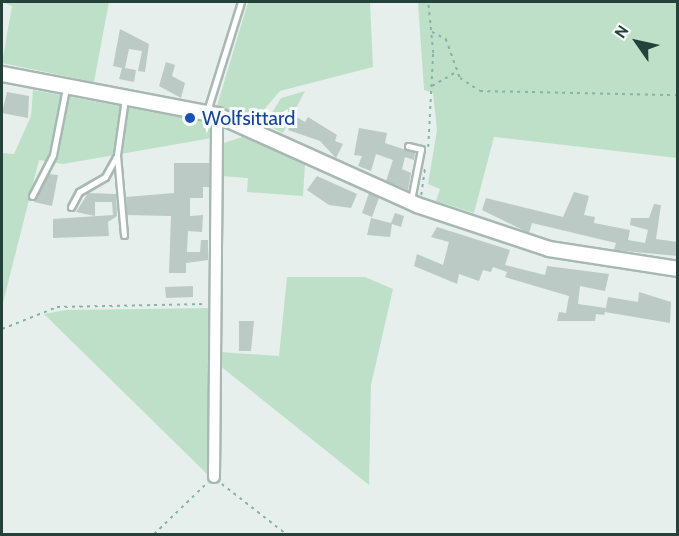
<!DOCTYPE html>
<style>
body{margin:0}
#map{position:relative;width:679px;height:536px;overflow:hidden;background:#e6efeb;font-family:Cabin,sans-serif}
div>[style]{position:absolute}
.green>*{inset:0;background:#bfe0c8}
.building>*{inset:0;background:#bbcac4}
.path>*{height:1.5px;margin-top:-0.75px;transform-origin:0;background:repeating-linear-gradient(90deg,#86b3a5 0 3px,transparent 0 7.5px)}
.roads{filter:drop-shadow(2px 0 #a8b8b2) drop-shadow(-2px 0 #a8b8b2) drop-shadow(0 2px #a8b8b2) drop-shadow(0 -2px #a8b8b2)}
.lane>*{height:5px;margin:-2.5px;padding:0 2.5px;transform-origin:2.5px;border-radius:2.5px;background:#fff}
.street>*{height:10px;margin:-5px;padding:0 5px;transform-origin:5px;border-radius:5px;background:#fff}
.secondary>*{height:14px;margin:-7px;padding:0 7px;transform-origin:7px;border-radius:7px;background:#fff}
.dots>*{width:16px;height:16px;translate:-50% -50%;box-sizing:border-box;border:3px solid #f7fbf9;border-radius:50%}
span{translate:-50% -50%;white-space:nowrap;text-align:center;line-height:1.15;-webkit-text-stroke:6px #f7fbf9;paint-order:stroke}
.transit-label{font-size:20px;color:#164399}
.left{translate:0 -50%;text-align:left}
.frame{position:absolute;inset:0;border:3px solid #24423a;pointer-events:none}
.north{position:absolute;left:607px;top:12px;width:60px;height:60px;-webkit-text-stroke:4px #f7fbf9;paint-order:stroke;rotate:304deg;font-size:16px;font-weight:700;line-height:24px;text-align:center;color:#24423a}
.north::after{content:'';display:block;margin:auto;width:21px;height:27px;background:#24423a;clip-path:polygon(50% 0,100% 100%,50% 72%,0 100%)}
</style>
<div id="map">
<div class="green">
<i style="clip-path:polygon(2px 2px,109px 2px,94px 82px,2px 63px,12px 6px)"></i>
<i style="clip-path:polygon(248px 2px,370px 2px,373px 67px,280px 91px,255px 120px,217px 106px)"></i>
<i style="clip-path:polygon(418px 2px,677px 2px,677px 158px,494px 137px,474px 213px,436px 201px,440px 189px,428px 184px,437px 130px,433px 93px,424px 90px)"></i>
<i style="clip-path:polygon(33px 90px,211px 123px,212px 138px,63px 164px,39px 160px,2px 307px,2px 153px,14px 154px,31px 116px)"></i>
<i style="clip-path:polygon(305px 91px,283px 133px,265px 124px,281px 98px)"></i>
<i style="clip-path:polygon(242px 137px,305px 164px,303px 196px,247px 192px,248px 178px,221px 176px,221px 144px)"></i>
<i style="clip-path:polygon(287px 277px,365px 277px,393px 289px,371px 385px,369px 485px,219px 365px,219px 352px,279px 356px)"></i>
<i style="clip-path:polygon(213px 308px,208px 475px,44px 314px,66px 310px)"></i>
</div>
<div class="building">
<i style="clip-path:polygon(120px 29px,149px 44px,145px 72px,138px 71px,142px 51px,129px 49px,125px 68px,136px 70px,134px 82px,119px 79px,122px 68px,113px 66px)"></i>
<i style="clip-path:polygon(166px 62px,175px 65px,172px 76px,185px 83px,181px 98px,159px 86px)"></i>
<i style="clip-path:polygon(7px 92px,29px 96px,28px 118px,2px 113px)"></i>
<i style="clip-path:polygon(295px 116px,305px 122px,308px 117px,337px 135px,335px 141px,343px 144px,336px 158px,320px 141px,288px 130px)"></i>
<i style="clip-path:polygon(359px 128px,387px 133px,385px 143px,415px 153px,414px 160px,405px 157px,402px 169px,411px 173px,408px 190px,386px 181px,393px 160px,376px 154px,371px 171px,358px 166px,362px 156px,354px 155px)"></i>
<i style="clip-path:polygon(174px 163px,209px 163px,209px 187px,203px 187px,203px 198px,190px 198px,190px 216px,203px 215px,202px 232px,188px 231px,187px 252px,200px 252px,201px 240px,208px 240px,208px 260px,186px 263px,186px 273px,169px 273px,171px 216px,127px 215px,126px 197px,174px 193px)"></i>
<i style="clip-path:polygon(49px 174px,58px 175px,52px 206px,34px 202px)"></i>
<i style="clip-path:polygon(317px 176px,357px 194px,351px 208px,329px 205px,307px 190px)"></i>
<i style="clip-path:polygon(574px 192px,589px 196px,584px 215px,595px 217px,594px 223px,630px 230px,628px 240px,645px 243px,648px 230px,630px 225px,631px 218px,649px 218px,654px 204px,661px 205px,656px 239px,678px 242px,678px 256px,614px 250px,616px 243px,532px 223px,529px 233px,482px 210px,486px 198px,563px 217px)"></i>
<i style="clip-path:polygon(88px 193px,116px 194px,117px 216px,108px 222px,109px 236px,53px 238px,53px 219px,113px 215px,112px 202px,95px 202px,95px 216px,76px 212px)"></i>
<i style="clip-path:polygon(369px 193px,379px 198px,372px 217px,362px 213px)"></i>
<i style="clip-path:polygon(395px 213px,404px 216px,401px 227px,392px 224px,390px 237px,367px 235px,371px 218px,391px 223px)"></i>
<i style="clip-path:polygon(437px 227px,510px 250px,505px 265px,545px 275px,547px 266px,609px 274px,605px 291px,580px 286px,578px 304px,606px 308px,604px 315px,596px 314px,595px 321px,557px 321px,559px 312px,566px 313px,569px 296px,505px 277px,507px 272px,493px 267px,491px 272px,483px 270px,479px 281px,459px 274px,457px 284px,414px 266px,417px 254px,443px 265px,449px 242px,431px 237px)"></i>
<i style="clip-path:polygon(193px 286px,193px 297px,166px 298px,165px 287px)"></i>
<i style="clip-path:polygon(639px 292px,671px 302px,670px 323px,605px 312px,608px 297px,638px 302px)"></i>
<i style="clip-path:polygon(239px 321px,254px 321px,251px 351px,239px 351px)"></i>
</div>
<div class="path">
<i style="left:432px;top:32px;width:16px;rotate:27deg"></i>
<i style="left:446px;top:39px;width:41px;rotate:70.3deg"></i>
<i style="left:460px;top:78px;width:24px;rotate:33deg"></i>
<i style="left:480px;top:91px;width:198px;rotate:1.2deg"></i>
<i style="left:432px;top:86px;width:28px;rotate:-30deg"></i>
<i style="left:428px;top:147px;width:94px;rotate:-87deg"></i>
<i style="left:433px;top:53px;width:51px;rotate:-95.6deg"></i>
<i style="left:421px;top:195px;width:28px;rotate:-82deg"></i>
<i style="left:2px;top:329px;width:59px;rotate:-21.8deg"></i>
<i style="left:57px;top:307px;width:149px;rotate:-1.2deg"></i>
<i style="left:222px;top:484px;width:81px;rotate:38deg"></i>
<i style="left:154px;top:534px;width:74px;rotate:-43.9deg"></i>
</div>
<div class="roads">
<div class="lane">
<i style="left:207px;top:111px;width:114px;rotate:-72.7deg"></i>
<i style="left:408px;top:146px;width:13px;rotate:13deg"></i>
<i style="left:421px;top:149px;width:52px;rotate:101.1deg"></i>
<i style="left:32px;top:196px;width:46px;rotate:-62.9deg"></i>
<i style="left:53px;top:155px;width:68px;rotate:-79deg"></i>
<i style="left:71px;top:207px;width:17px;rotate:-62deg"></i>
<i style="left:79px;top:192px;width:30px;rotate:-30deg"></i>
<i style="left:105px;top:177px;width:23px;rotate:-61deg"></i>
<i style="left:124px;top:235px;width:80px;rotate:-95deg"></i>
<i style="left:117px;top:155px;width:58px;rotate:-82deg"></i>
</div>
<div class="street">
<i style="left:214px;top:477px;width:362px;rotate:-89.5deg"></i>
</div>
<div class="secondary">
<i style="left:2px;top:74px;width:219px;rotate:10.8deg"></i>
<i style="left:217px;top:115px;width:219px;rotate:24.2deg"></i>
<i style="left:417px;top:205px;width:139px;rotate:18.4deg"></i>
<i style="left:549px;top:249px;width:131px;rotate:8.8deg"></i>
</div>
</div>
<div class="dots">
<i style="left:190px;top:118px;background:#1a4fb4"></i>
</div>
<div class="transit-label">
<span class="left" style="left:202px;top:118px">Wolfsittard</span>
</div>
<div class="frame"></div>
<div class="north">N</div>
</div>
